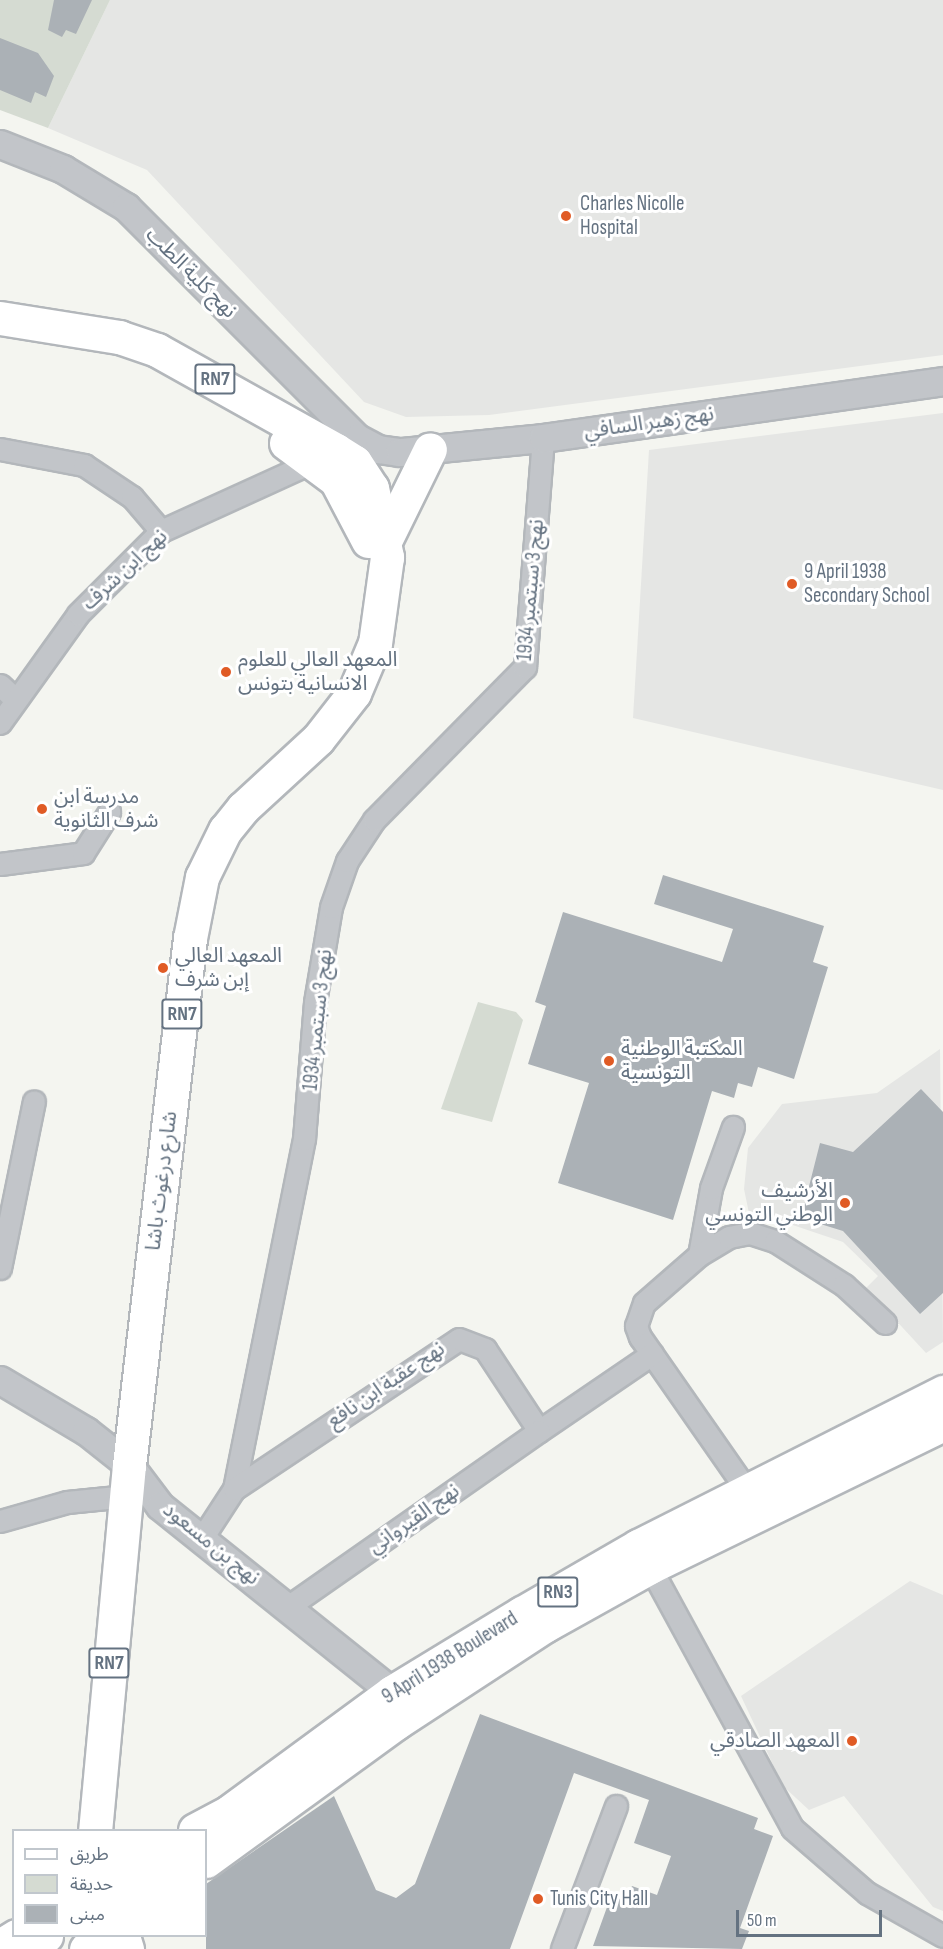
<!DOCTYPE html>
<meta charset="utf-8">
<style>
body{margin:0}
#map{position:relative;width:943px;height:1949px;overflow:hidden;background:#f4f5f0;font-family:"Sofia Sans Condensed","Noto Sans Arabic",sans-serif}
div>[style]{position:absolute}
.built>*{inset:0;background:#e5e6e4}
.green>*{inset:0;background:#d5dbd2}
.building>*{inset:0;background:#abb1b6}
.roads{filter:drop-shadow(2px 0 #b3b7bb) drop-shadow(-2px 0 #b3b7bb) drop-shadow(0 2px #b3b7bb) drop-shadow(0 -2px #b3b7bb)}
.minor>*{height:21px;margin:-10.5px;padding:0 10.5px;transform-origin:10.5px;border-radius:10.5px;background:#c2c5c9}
.tertiary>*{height:27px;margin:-13.5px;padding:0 13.5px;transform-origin:13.5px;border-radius:13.5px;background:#c2c5c9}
.primary>*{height:33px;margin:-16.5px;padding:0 16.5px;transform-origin:16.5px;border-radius:16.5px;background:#fff}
.dots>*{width:16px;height:16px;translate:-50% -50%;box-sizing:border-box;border:3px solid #fff;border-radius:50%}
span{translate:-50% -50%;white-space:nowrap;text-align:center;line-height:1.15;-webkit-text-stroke:6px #fff;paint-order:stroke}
.shield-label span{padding:2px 4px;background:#fff;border:2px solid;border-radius:4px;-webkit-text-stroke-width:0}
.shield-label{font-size:20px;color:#647281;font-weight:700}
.poi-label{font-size:21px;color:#647281}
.left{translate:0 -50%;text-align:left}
.right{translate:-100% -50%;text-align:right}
.street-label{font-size:21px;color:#647281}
.legend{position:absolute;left:12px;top:1829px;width:195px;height:108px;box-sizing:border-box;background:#fff;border:2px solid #c1c7cd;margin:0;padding:8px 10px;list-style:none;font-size:18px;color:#647281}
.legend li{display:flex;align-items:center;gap:12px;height:30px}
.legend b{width:30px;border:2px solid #c1c7cd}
.scale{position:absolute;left:736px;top:1910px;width:146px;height:27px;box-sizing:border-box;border:3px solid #647281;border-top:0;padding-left:8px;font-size:18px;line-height:21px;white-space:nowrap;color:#647281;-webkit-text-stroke:4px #fff;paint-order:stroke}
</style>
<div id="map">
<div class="built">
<i style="clip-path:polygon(110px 0,943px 0,943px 355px,489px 415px,406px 417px,364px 402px,147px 170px,48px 128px)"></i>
<i style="clip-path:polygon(943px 413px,943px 790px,633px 718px,649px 450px)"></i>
<i style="clip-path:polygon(940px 1049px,943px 1342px,926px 1353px,866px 1288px,878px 1276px,843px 1242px,769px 1217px,751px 1223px,744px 1189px,748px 1148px,782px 1104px,877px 1093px)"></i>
<i style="clip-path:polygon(910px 1581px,943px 1595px,943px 1911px,933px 1907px,844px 1796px,809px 1810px,783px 1786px,741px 1696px)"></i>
</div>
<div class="green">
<i style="clip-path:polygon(0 0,110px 0,48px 128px,0 110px)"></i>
<i style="clip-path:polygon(478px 1002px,516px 1012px,523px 1020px,492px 1122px,441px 1109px)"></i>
</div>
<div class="building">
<i style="clip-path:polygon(54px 0,92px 0,76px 34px,66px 30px,62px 37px,48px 30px)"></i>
<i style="clip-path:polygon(0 38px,38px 53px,54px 76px,46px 97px,35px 92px,31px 103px,0 90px)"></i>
<i style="clip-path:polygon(663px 875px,824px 926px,813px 962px,828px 967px,794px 1079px,758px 1067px,752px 1087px,738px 1083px,734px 1098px,712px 1091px,673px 1220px,558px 1183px,589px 1083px,528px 1064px,546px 1006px,535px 1002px,563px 912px,722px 962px,733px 929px,654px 904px)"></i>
<i style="clip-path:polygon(921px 1089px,943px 1112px,943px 1293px,920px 1314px,843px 1231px,801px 1218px,820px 1143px,853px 1152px)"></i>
<i style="clip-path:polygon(480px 1714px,758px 1818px,754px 1829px,773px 1836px,740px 1928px,749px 1931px,742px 1949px,593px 1946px,611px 1896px,626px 1901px,632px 1886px,657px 1895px,671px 1856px,634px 1843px,649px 1800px,574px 1773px,510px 1949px,206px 1949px,206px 1884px,334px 1796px,376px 1890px,396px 1898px,415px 1884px)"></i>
</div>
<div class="roads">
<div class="minor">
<i style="left:0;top:449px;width:86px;rotate:10.8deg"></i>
<i style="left:84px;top:465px;width:58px;rotate:33.7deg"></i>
<i style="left:132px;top:497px;width:45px;rotate:49.5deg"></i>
<i style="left:0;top:685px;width:19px;rotate:43deg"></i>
<i style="left:0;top:723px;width:134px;rotate:-54.4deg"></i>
<i style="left:78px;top:614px;width:117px;rotate:-45deg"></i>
<i style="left:161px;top:531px;width:174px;rotate:-24.5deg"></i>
<i style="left:0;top:864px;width:84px;rotate:-7.5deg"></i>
<i style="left:83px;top:853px;width:49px;rotate:-57.6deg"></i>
<i style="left:699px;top:1255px;width:68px;rotate:-79.8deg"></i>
<i style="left:711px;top:1188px;width:65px;rotate:-70.2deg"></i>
<i style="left:0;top:1268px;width:170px;rotate:-78.5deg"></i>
<i style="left:234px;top:1489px;width:357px;rotate:-78.7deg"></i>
<i style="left:304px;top:1139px;width:137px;rotate:-85.4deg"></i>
<i style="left:315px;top:1002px;width:96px;rotate:-80.4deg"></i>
<i style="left:331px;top:907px;width:49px;rotate:-70.8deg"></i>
<i style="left:347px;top:861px;width:49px;rotate:-56.6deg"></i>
<i style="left:374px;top:820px;width:215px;rotate:-45.4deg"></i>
<i style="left:525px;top:667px;width:230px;rotate:-85.5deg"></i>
<i style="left:753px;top:1499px;width:198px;rotate:-124.9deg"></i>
<i style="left:640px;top:1337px;width:12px;rotate:-110deg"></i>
<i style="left:636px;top:1326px;width:24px;rotate:-71deg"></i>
<i style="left:644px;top:1303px;width:73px;rotate:-41.1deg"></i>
<i style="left:699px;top:1255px;width:35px;rotate:-31deg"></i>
<i style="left:729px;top:1237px;width:21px;rotate:-11deg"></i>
<i style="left:750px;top:1233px;width:26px;rotate:18deg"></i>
<i style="left:775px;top:1241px;width:82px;rotate:32.5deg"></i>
<i style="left:844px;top:1285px;width:56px;rotate:42.8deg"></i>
<i style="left:0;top:1521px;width:70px;rotate:-15.8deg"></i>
<i style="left:67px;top:1502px;width:60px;rotate:-5.7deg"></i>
<i style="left:202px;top:1538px;width:59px;rotate:-56.9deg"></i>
<i style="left:234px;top:1489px;width:270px;rotate:-33.7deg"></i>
<i style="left:459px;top:1339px;width:28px;rotate:21deg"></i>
<i style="left:485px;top:1349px;width:98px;rotate:56.6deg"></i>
<i style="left:539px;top:1431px;width:137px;rotate:-34.3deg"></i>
<i style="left:645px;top:1558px;width:307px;rotate:61.4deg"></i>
<i style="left:792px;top:1828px;width:99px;rotate:40.9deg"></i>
<i style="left:867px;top:1893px;width:87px;rotate:29.5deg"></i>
<i style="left:289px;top:1606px;width:305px;rotate:-35deg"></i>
<i style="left:562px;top:1949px;width:153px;rotate:-69.3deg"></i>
</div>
<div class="tertiary">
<i style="left:0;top:144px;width:68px;rotate:21.6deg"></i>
<i style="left:63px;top:169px;width:74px;rotate:31.1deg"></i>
<i style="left:126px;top:207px;width:327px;rotate:45deg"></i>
<i style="left:357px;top:438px;width:24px;rotate:28deg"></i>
<i style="left:378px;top:449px;width:22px;rotate:8deg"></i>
<i style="left:400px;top:452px;width:144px;rotate:-5.6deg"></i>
<i style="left:543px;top:438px;width:404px;rotate:-8.1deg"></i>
<i style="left:0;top:1380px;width:100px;rotate:30.7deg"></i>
<i style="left:86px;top:1431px;width:55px;rotate:38.3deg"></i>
<i style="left:129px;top:1465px;width:51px;rotate:52.9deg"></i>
<i style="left:160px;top:1506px;width:297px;rotate:38.7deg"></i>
</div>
<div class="primary">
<i style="left:0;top:318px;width:121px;rotate:9.1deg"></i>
<i style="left:119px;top:337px;width:40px;rotate:18.9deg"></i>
<i style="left:157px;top:350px;width:205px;rotate:29.2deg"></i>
<i style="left:336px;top:450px;width:22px;rotate:32deg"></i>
<i style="left:355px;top:462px;width:31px;rotate:57deg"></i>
<i style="left:372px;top:488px;width:71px;rotate:77.7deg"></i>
<i style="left:387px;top:557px;width:87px;rotate:97.9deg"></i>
<i style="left:375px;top:643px;width:54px;rotate:112.8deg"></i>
<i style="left:354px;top:693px;width:58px;rotate:128deg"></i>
<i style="left:318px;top:739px;width:102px;rotate:137.4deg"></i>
<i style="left:243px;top:808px;width:28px;rotate:129deg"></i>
<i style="left:225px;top:830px;width:52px;rotate:116.1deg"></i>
<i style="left:202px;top:877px;width:62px;rotate:101.1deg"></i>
<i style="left:190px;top:938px;width:531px;rotate:96.6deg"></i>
<i style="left:129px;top:1465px;width:367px;rotate:95.3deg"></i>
<i style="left:286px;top:443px;width:62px;rotate:36.5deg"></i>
<i style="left:336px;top:480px;width:69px;rotate:62.3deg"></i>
<i style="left:385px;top:541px;width:102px;rotate:-63.9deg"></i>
<i style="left:195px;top:1830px;width:40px;rotate:-28deg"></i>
<i style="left:230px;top:1811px;width:201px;rotate:-36.3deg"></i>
<i style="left:392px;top:1692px;width:152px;rotate:-31.3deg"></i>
<i style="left:522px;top:1613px;width:134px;rotate:-30deg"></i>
<i style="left:638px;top:1546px;width:342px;rotate:-26.8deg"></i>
<i style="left:206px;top:1861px;width:235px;rotate:-36deg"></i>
<i style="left:396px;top:1723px;width:179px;rotate:-33.2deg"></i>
<i style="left:546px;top:1625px;width:119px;rotate:-29.1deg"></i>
<i style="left:650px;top:1567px;width:326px;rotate:-26deg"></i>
<i style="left:123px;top:1936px;width:14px;rotate:73deg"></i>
<i style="left:0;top:1946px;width:19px;rotate:-32deg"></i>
<i style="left:31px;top:1949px;width:20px;rotate:-41deg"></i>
<i style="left:86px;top:1949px;width:21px;rotate:-37deg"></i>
</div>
</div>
<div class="dots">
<i style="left:566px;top:216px;background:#e05b25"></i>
<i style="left:792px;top:584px;background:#e05b25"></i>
<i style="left:226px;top:672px;background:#e05b25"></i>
<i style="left:42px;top:809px;background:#e05b25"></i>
<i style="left:163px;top:968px;background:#e05b25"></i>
<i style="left:609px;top:1061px;background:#e05b25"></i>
<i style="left:845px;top:1203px;background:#e05b25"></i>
<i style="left:852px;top:1741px;background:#e05b25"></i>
<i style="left:538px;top:1899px;background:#e05b25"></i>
</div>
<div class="shield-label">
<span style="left:215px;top:379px">RN7</span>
<span style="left:182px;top:1014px">RN7</span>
<span style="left:558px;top:1592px">RN3</span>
<span style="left:109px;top:1663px">RN7</span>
</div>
<div class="poi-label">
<span class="left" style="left:580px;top:216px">Charles Nicolle<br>Hospital</span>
<span class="left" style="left:804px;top:584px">9 April 1938<br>Secondary School</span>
<span class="left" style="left:238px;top:672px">المعهد العالي للعلوم<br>الانسانية بتونس</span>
<span class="left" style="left:54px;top:809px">مدرسة ابن<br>شرف الثانوية</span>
<span class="left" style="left:175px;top:968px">المعهد العالي<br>إبن شرف</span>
<span class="left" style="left:621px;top:1061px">المكتبة الوطنية<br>التونسية</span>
<span class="right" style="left:833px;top:1203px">الأرشيف<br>الوطني التونسي</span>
<span class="right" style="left:840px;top:1741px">المعهد الصادقي</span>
<span class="left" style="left:550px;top:1899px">Tunis City Hall</span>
</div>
<div class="street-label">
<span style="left:191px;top:273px;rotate:45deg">نهج كلية الطب</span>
<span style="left:649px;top:423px;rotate:-8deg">نهج زهير السافي</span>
<span style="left:125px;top:570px;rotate:-43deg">نهج ابن شرف</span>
<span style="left:531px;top:590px;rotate:-85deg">نهج 3 سبتمبر 1934</span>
<span style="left:318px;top:1020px;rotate:-84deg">نهج 3 سبتمبر 1934</span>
<span style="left:162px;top:1181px;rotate:-83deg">شارع درغوث باشا</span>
<span style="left:386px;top:1385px;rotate:-34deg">نهج عقبة ابن نافع</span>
<span style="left:414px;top:1519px;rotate:-35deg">نهج القيرواني</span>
<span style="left:211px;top:1544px;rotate:39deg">نهج بن مسعود</span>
<span style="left:450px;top:1658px;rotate:-32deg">9 April 1938 Boulevard</span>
</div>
<ul class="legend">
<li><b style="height:8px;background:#fff"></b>طريق</li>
<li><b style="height:16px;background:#d5dbd2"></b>حديقة</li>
<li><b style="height:16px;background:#abb1b6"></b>مبنى</li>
</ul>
<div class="scale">50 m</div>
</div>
